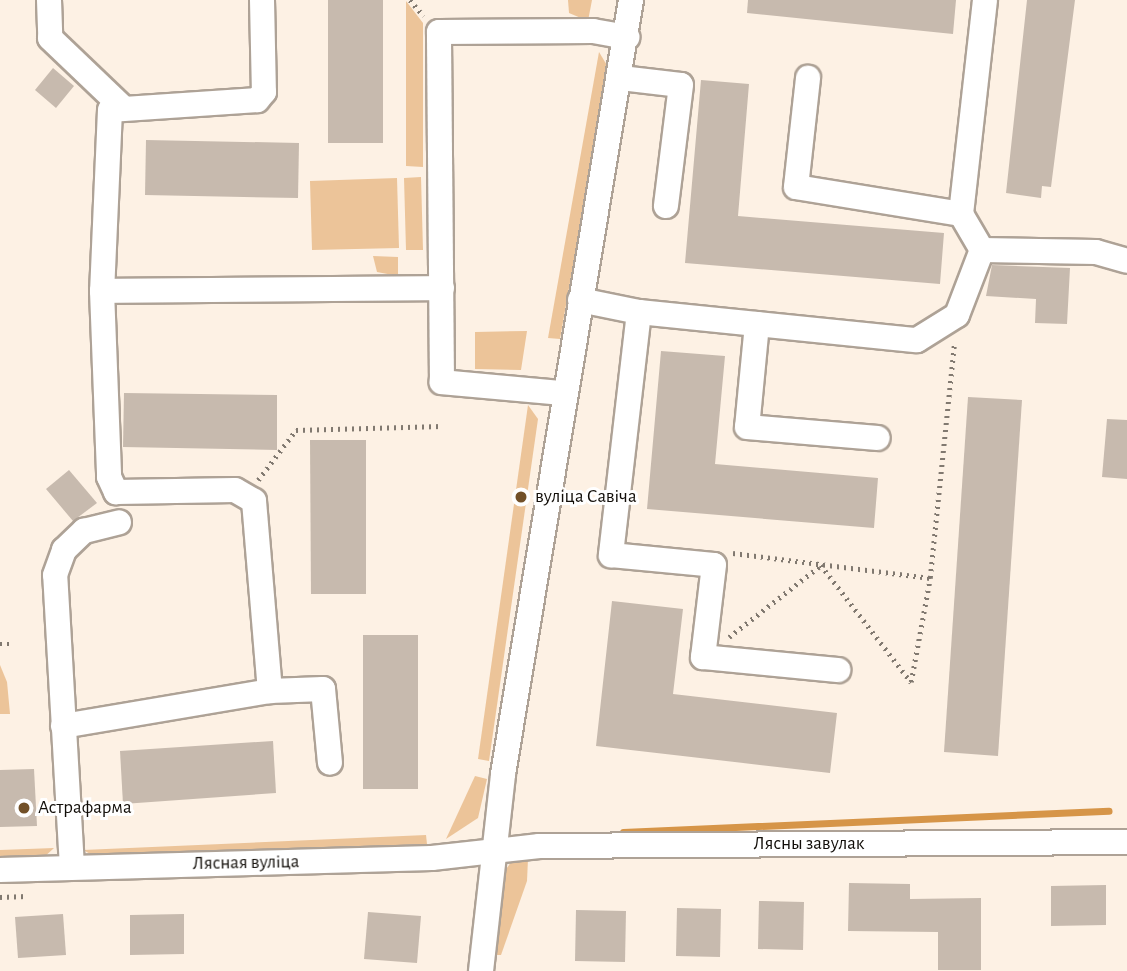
<!DOCTYPE html>
<meta charset="utf-8">
<style>
body{margin:0}
#map{position:relative;width:1127px;height:971px;overflow:hidden;background:#fdf1e4;font-family:"Alegreya Sans",sans-serif}
div>[style]{position:absolute}
.green>*{inset:0;background:#ecc499}
.stream>*{height:7px;margin:-3.5px;padding:0 3.5px;transform-origin:3.5px;border-radius:3.5px;background:#d69548}
.building>*{inset:0;background:#c7baae}
.path>*{height:4.5px;margin-top:-2.25px;transform-origin:0;background:repeating-linear-gradient(90deg,#817970 0 2px,transparent 0 7px)}
.roads{filter:drop-shadow(2px 0 #aea296) drop-shadow(-2px 0 #aea296) drop-shadow(0 2px #aea296) drop-shadow(0 -2px #aea296)}
.minor>*{height:24px;margin:-12px;padding:0 12px;transform-origin:12px;border-radius:12px;background:#fff}
.dots>*{width:19px;height:19px;translate:-50% -50%;box-sizing:border-box;border:4px solid #fff;border-radius:50%}
span{translate:-50% -50%;white-space:nowrap;text-align:center;line-height:1.15;-webkit-text-stroke:6px #fff;paint-order:stroke}
.poi-label{font-size:19px;color:#110d08}
.left{translate:0 -50%;text-align:left}
.street-label{font-size:19px;color:#110d08}
</style>
<div id="map">
<div class="green">
<i style="clip-path:polygon(568px 0,592px 0,588px 21px,569px 13px)"></i>
<i style="clip-path:polygon(406px 1px,423px 23px,423px 167px,406px 166px)"></i>
<i style="clip-path:polygon(599px 52px,608px 67px,560px 339px,548px 338px)"></i>
<i style="clip-path:polygon(421px 177px,423px 250px,406px 250px,404px 178px)"></i>
<i style="clip-path:polygon(397px 178px,399px 248px,312px 250px,310px 181px)"></i>
<i style="clip-path:polygon(373px 256px,398px 257px,398px 276px,377px 272px)"></i>
<i style="clip-path:polygon(527px 331px,521px 370px,475px 369px,475px 332px)"></i>
<i style="clip-path:polygon(528px 405px,538px 419px,489px 761px,478px 759px)"></i>
<i style="clip-path:polygon(0 665px,7px 682px,10px 714px,0 714px)"></i>
<i style="clip-path:polygon(475px 776px,487px 779px,478px 818px,446px 839px)"></i>
<i style="clip-path:polygon(426px 835px,427px 844px,98px 858px,83px 850px)"></i>
<i style="clip-path:polygon(54px 848px,42px 859px,0 860px,0 850px)"></i>
<i style="clip-path:polygon(528px 859px,527px 881px,501px 955px,493px 955px,503px 873px,512px 861px)"></i>
</div>
<div class="stream">
<i style="left:623px;top:832px;width:486px;rotate:-2.5deg"></i>
</div>
<div class="building">
<i style="clip-path:polygon(328px 0,383px 0,383px 143px,328px 143px)"></i>
<i style="clip-path:polygon(748px 0,956px 0,953px 34px,747px 13px)"></i>
<i style="clip-path:polygon(1027px 0,1075px 0,1051px 187px,1042px 186px,1041px 198px,1006px 193px)"></i>
<i style="clip-path:polygon(53px 68px,74px 86px,56px 108px,35px 90px)"></i>
<i style="clip-path:polygon(701px 80px,749px 84px,738px 216px,944px 233px,940px 284px,685px 263px)"></i>
<i style="clip-path:polygon(146px 140px,299px 143px,298px 198px,145px 195px)"></i>
<i style="clip-path:polygon(992px 265px,1070px 268px,1067px 324px,1035px 323px,1036px 299px,986px 296px)"></i>
<i style="clip-path:polygon(661px 351px,725px 356px,715px 464px,878px 478px,874px 528px,647px 509px)"></i>
<i style="clip-path:polygon(124px 393px,277px 395px,277px 450px,123px 447px)"></i>
<i style="clip-path:polygon(968px 397px,1022px 400px,998px 756px,944px 752px)"></i>
<i style="clip-path:polygon(1107px 419px,1127px 420px,1127px 479px,1102px 477px)"></i>
<i style="clip-path:polygon(310px 440px,366px 440px,366px 594px,311px 594px)"></i>
<i style="clip-path:polygon(69px 470px,97px 503px,73px 521px,46px 489px)"></i>
<i style="clip-path:polygon(612px 601px,683px 609px,673px 694px,837px 713px,830px 773px,596px 746px)"></i>
<i style="clip-path:polygon(363px 635px,418px 635px,418px 789px,363px 789px)"></i>
<i style="clip-path:polygon(273px 741px,276px 793px,123px 804px,120px 751px)"></i>
<i style="clip-path:polygon(34px 769px,37px 826px,0 827px,0 770px)"></i>
<i style="clip-path:polygon(849px 883px,910px 884px,910px 899px,981px 898px,981px 970px,938px 970px,938px 932px,848px 931px)"></i>
<i style="clip-path:polygon(1106px 885px,1106px 925px,1051px 926px,1051px 886px)"></i>
<i style="clip-path:polygon(759px 901px,804px 902px,803px 950px,758px 949px)"></i>
<i style="clip-path:polygon(677px 908px,721px 909px,720px 957px,676px 956px)"></i>
<i style="clip-path:polygon(576px 910px,626px 911px,625px 962px,575px 961px)"></i>
<i style="clip-path:polygon(368px 912px,421px 916px,417px 963px,364px 959px)"></i>
<i style="clip-path:polygon(63px 914px,66px 955px,18px 958px,15px 917px)"></i>
<i style="clip-path:polygon(184px 914px,184px 954px,130px 955px,130px 915px)"></i>
</div>
<div class="path">
<i style="left:410px;top:0;width:21px;rotate:49deg"></i>
<i style="left:258px;top:480px;width:63px;rotate:-52.8deg"></i>
<i style="left:296px;top:430px;width:146px;rotate:-1.6deg"></i>
<i style="left:733px;top:553px;width:199px;rotate:7.2deg"></i>
<i style="left:729px;top:637px;width:117px;rotate:-38deg"></i>
<i style="left:821px;top:565px;width:148px;rotate:52.4deg"></i>
<i style="left:911px;top:682px;width:106px;rotate:-79.6deg"></i>
<i style="left:930px;top:578px;width:235px;rotate:-84.1deg"></i>
<i style="left:0;top:644px;width:13px"></i>
<i style="left:0;top:897px;width:27px;rotate:-2deg"></i>
</div>
<div class="roads">
<div class="minor">
<i style="left:49px;top:0;width:38px;rotate:88deg"></i>
<i style="left:50px;top:38px;width:97px;rotate:43.7deg"></i>
<i style="left:262px;top:0;width:92px;rotate:88.8deg"></i>
<i style="left:264px;top:92px;width:11px;rotate:131deg"></i>
<i style="left:257px;top:100px;width:147px;rotate:176.1deg"></i>
<i style="left:110px;top:110px;width:181px;rotate:92.5deg"></i>
<i style="left:102px;top:291px;width:186px;rotate:87.8deg"></i>
<i style="left:109px;top:477px;width:17px;rotate:65deg"></i>
<i style="left:116px;top:492px;width:119px;rotate:-1deg"></i>
<i style="left:235px;top:490px;width:22px;rotate:30deg"></i>
<i style="left:254px;top:501px;width:191px;rotate:85.2deg"></i>
<i style="left:621px;top:78px;width:60px;rotate:6.7deg"></i>
<i style="left:681px;top:85px;width:122px;rotate:97.1deg"></i>
<i style="left:961px;top:214px;width:215px;rotate:-83.6deg"></i>
<i style="left:982px;top:250px;width:114px;rotate:1deg"></i>
<i style="left:1096px;top:252px;width:32px;rotate:16deg"></i>
<i style="left:102px;top:291px;width:340px;rotate:-0.5deg"></i>
<i style="left:580px;top:300px;width:60px;rotate:11.5deg"></i>
<i style="left:639px;top:312px;width:279px;rotate:5.8deg"></i>
<i style="left:917px;top:340px;width:47px;rotate:-32deg"></i>
<i style="left:957px;top:315px;width:70px;rotate:-69deg"></i>
<i style="left:982px;top:250px;width:42px;rotate:-120.3deg"></i>
<i style="left:961px;top:214px;width:167px;rotate:-170.7deg"></i>
<i style="left:796px;top:187px;width:110px;rotate:-83.7deg"></i>
<i style="left:639px;top:312px;width:245px;rotate:96.6deg"></i>
<i style="left:611px;top:555px;width:103px;rotate:5.5deg"></i>
<i style="left:714px;top:565px;width:93px;rotate:96.8deg"></i>
<i style="left:703px;top:657px;width:136px;rotate:5.5deg"></i>
<i style="left:757px;top:324px;width:103px;rotate:95.5deg"></i>
<i style="left:747px;top:427px;width:131px;rotate:4.8deg"></i>
<i style="left:562px;top:393px;width:121px;rotate:-174.8deg"></i>
<i style="left:442px;top:382px;width:350px;rotate:-90.5deg"></i>
<i style="left:439px;top:32px;width:154px;rotate:-0.4deg"></i>
<i style="left:593px;top:31px;width:35px;rotate:10deg"></i>
<i style="left:63px;top:726px;width:210px;rotate:-9.6deg"></i>
<i style="left:270px;top:691px;width:53px;rotate:-2.2deg"></i>
<i style="left:323px;top:689px;width:74px;rotate:84.6deg"></i>
<i style="left:72px;top:867px;width:292px;rotate:-93.3deg"></i>
<i style="left:55px;top:575px;width:27px;rotate:-70deg"></i>
<i style="left:64px;top:550px;width:28px;rotate:-44deg"></i>
<i style="left:84px;top:531px;width:36px;rotate:-14deg"></i>
<i style="left:0;top:870px;width:432px;rotate:-1.6deg"></i>
<i style="left:432px;top:858px;width:108px;rotate:-6.4deg"></i>
<i style="left:539px;top:846px;width:588px;rotate:-0.39deg"></i>
<i style="left:481px;top:971px;width:198px;rotate:-83.6deg"></i>
<i style="left:503px;top:774px;width:785px;rotate:-80.61deg"></i>
</div>
</div>
<div class="dots">
<i style="left:521px;top:497px;background:#725028"></i>
<i style="left:24px;top:808px;background:#725028"></i>
</div>
<div class="poi-label">
<span class="left" style="left:535px;top:497px">вуліца Савіча</span>
<span class="left" style="left:38px;top:808px">Астрафарма</span>
</div>
<div class="street-label">
<span style="left:809px;top:844px">Лясны завулак</span>
<span style="left:246px;top:863px;rotate:-1deg">Лясная вуліца</span>
</div>
</div>
